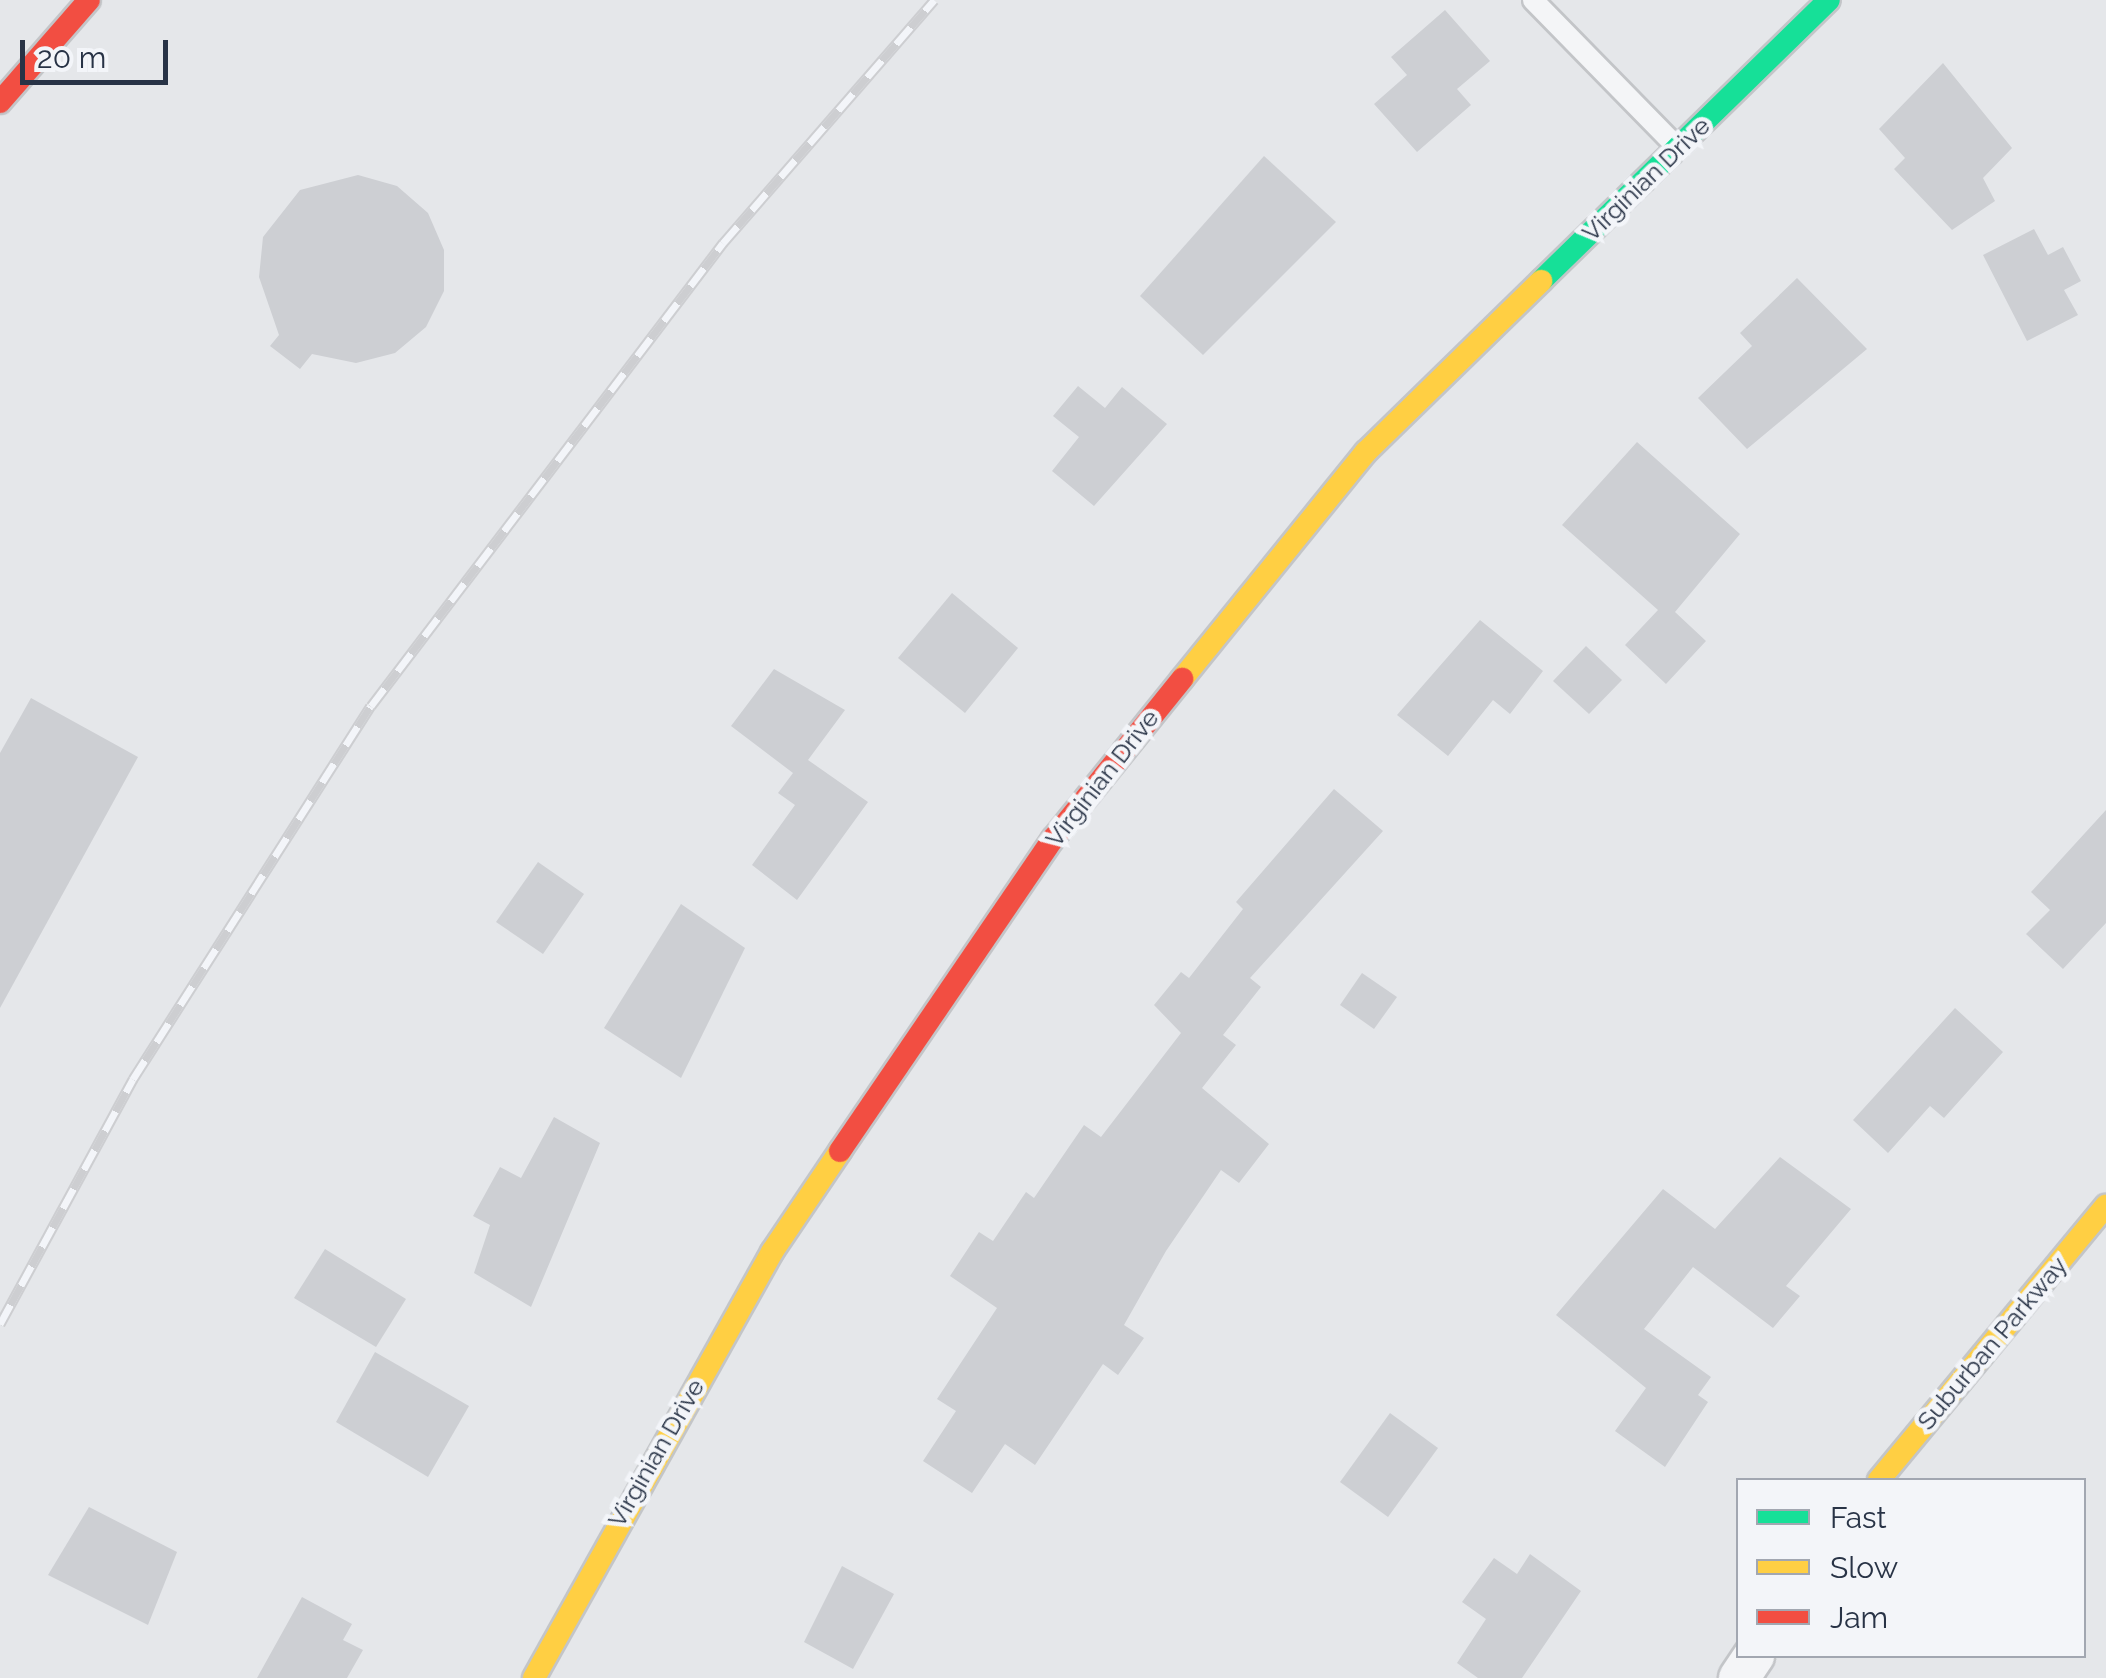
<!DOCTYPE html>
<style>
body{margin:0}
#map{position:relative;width:2106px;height:1678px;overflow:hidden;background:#e5e7ea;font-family:Raleway,sans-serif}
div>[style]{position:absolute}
.building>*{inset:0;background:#cdcfd3}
.roads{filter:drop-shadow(2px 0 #c3c5c8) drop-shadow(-2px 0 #c3c5c8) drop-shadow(0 2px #c3c5c8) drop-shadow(0 -2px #c3c5c8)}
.lane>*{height:20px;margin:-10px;padding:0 10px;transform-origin:10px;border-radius:10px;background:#f4f5f7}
.street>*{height:40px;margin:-20px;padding:0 20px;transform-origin:20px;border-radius:20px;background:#f4f5f7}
.fast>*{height:22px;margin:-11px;padding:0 11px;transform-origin:11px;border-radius:11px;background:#16e098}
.slow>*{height:22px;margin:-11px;padding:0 11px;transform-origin:11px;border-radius:11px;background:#ffcf43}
.jam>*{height:22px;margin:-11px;padding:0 11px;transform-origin:11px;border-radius:11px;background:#f24e42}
.rail>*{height:11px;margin-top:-5.5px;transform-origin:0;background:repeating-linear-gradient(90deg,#f3f5f9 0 22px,#cdced1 0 44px);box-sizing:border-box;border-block:2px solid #cdced1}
span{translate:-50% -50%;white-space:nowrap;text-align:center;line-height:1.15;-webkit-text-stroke:9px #f3f5f9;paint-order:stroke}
.street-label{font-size:25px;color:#283346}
.legend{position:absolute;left:1736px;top:1478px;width:350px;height:180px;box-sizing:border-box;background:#f3f5f9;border:2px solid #a2a7b1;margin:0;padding:12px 18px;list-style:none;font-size:30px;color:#283346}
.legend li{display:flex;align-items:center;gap:20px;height:50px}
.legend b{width:50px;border:2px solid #a2a7b1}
.scale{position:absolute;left:20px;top:40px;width:148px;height:45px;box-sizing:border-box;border:5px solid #283346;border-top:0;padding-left:12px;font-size:30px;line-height:35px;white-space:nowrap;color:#283346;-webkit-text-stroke:8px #f3f5f9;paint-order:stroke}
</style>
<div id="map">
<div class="building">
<i style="clip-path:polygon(1445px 10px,1490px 61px,1457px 89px,1471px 105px,1417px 152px,1374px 104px,1407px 75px,1391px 57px)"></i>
<i style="clip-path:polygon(1943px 63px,2012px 148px,1983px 178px,1995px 201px,1952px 230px,1894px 169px,1905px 158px,1879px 129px)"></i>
<i style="clip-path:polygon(1264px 156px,1336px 222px,1203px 355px,1140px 296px)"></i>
<i style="clip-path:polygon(358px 175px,397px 186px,428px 213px,444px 250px,444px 291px,426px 327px,395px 353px,356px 363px,312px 354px,300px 369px,270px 346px,279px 335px,259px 277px,263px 237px,300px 190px)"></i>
<i style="clip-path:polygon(2034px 229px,2048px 255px,2063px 247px,2081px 281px,2064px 290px,2078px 315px,2027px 341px,1983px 255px)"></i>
<i style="clip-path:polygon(1797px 278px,1867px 349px,1747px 449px,1698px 398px,1752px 346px,1740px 333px)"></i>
<i style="clip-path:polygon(1078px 386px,1105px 408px,1122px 387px,1167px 424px,1094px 506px,1052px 471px,1079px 437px,1053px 416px)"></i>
<i style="clip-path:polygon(1637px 442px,1740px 534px,1675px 612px,1706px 641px,1666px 684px,1625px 645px,1658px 610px,1562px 525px)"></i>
<i style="clip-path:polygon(952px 593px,1018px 648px,965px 713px,898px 658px)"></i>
<i style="clip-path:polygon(1480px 620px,1543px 671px,1510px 714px,1493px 700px,1448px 756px,1397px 715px)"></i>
<i style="clip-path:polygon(1586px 646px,1622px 680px,1589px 714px,1553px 681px)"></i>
<i style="clip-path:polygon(774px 669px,845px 710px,808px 760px,868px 802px,797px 900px,752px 865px,795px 805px,778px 793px,793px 773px,731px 726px)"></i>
<i style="clip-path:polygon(31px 698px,138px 757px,0 1008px,0 753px)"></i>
<i style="clip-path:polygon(1334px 789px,1383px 831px,1250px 978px,1261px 987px,1223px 1035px,1236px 1045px,1202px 1088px,1269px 1144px,1239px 1183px,1221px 1170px,1166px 1251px,1124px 1325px,1144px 1338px,1118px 1375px,1103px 1364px,1035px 1465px,1005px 1444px,972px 1493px,923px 1461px,956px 1411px,937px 1399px,997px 1308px,950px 1276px,979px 1232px,993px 1241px,1026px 1192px,1034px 1198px,1084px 1125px,1101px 1137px,1181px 1033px,1154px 1005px,1181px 972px,1189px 978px,1243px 909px,1236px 902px)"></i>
<i style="clip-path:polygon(2106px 810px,2106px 923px,2063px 969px,2026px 934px,2050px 910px,2031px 892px)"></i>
<i style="clip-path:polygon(538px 862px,584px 894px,543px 954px,496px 922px)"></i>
<i style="clip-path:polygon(681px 904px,745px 948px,681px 1078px,604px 1028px)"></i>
<i style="clip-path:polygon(1362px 973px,1397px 997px,1374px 1029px,1340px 1005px)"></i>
<i style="clip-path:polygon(1955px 1008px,2003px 1052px,1944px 1118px,1930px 1106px,1888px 1153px,1853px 1120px)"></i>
<i style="clip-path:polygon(554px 1117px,600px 1143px,531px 1307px,474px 1273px,490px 1225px,473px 1216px,500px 1167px,521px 1178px)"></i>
<i style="clip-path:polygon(1780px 1157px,1851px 1209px,1786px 1286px,1800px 1296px,1773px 1328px,1693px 1267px,1644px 1329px,1711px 1377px,1698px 1395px,1708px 1402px,1665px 1467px,1615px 1431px,1646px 1388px,1556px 1315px,1663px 1189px,1715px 1229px)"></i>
<i style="clip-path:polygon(325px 1249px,406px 1299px,376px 1347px,294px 1298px)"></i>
<i style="clip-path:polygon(375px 1352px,469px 1406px,428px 1477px,336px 1422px)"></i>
<i style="clip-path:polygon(1390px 1413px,1438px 1448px,1388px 1517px,1340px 1482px)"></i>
<i style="clip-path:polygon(89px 1507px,177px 1552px,148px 1625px,48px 1575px)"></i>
<i style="clip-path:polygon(1530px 1554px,1581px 1591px,1522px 1678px,1478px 1678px,1457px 1663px,1486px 1619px,1462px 1602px,1494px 1558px,1517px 1574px)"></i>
<i style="clip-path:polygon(842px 1566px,894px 1594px,853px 1669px,804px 1642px)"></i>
<i style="clip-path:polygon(302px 1597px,352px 1624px,343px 1640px,363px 1650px,347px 1678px,257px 1678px)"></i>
</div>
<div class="roads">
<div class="lane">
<i style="left:1533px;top:0;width:206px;rotate:45.6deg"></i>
</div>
<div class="street">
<i style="left:1739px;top:1678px;width:27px;rotate:-56deg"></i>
</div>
<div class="fast">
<i style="left:1541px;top:281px;width:402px;rotate:-44.3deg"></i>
</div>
<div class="slow">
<i style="left:1182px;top:679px;width:292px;rotate:-51deg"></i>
<i style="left:1366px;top:452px;width:245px;rotate:-44.3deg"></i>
<i style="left:1879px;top:1480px;width:356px;rotate:-50.4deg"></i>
<i style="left:534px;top:1678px;width:488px;rotate:-60.8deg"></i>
<i style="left:772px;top:1252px;width:122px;rotate:-56deg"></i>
</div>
<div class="jam">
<i style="left:0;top:102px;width:135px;rotate:-48.9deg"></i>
<i style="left:840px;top:1151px;width:378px;rotate:-55.7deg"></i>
<i style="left:1053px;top:839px;width:206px;rotate:-51.1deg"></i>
</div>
</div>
<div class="rail">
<i style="left:0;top:1324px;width:279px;rotate:-61.5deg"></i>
<i style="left:133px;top:1079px;width:442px;rotate:-57.5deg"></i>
<i style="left:371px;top:706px;width:582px;rotate:-52.76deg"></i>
<i style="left:723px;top:243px;width:322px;rotate:-49deg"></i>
</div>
<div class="street-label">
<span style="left:1646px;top:179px;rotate:-44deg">Virginian Drive</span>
<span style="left:1102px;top:778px;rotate:-52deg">Virginian Drive</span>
<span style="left:1992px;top:1343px;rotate:-50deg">Suburban Parkway</span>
<span style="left:656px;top:1453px;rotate:-60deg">Virginian Drive</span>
</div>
<ul class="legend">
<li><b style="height:12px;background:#16e098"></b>Fast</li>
<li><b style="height:12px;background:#ffcf43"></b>Slow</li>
<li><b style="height:12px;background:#f24e42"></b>Jam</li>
</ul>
<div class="scale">20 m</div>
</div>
